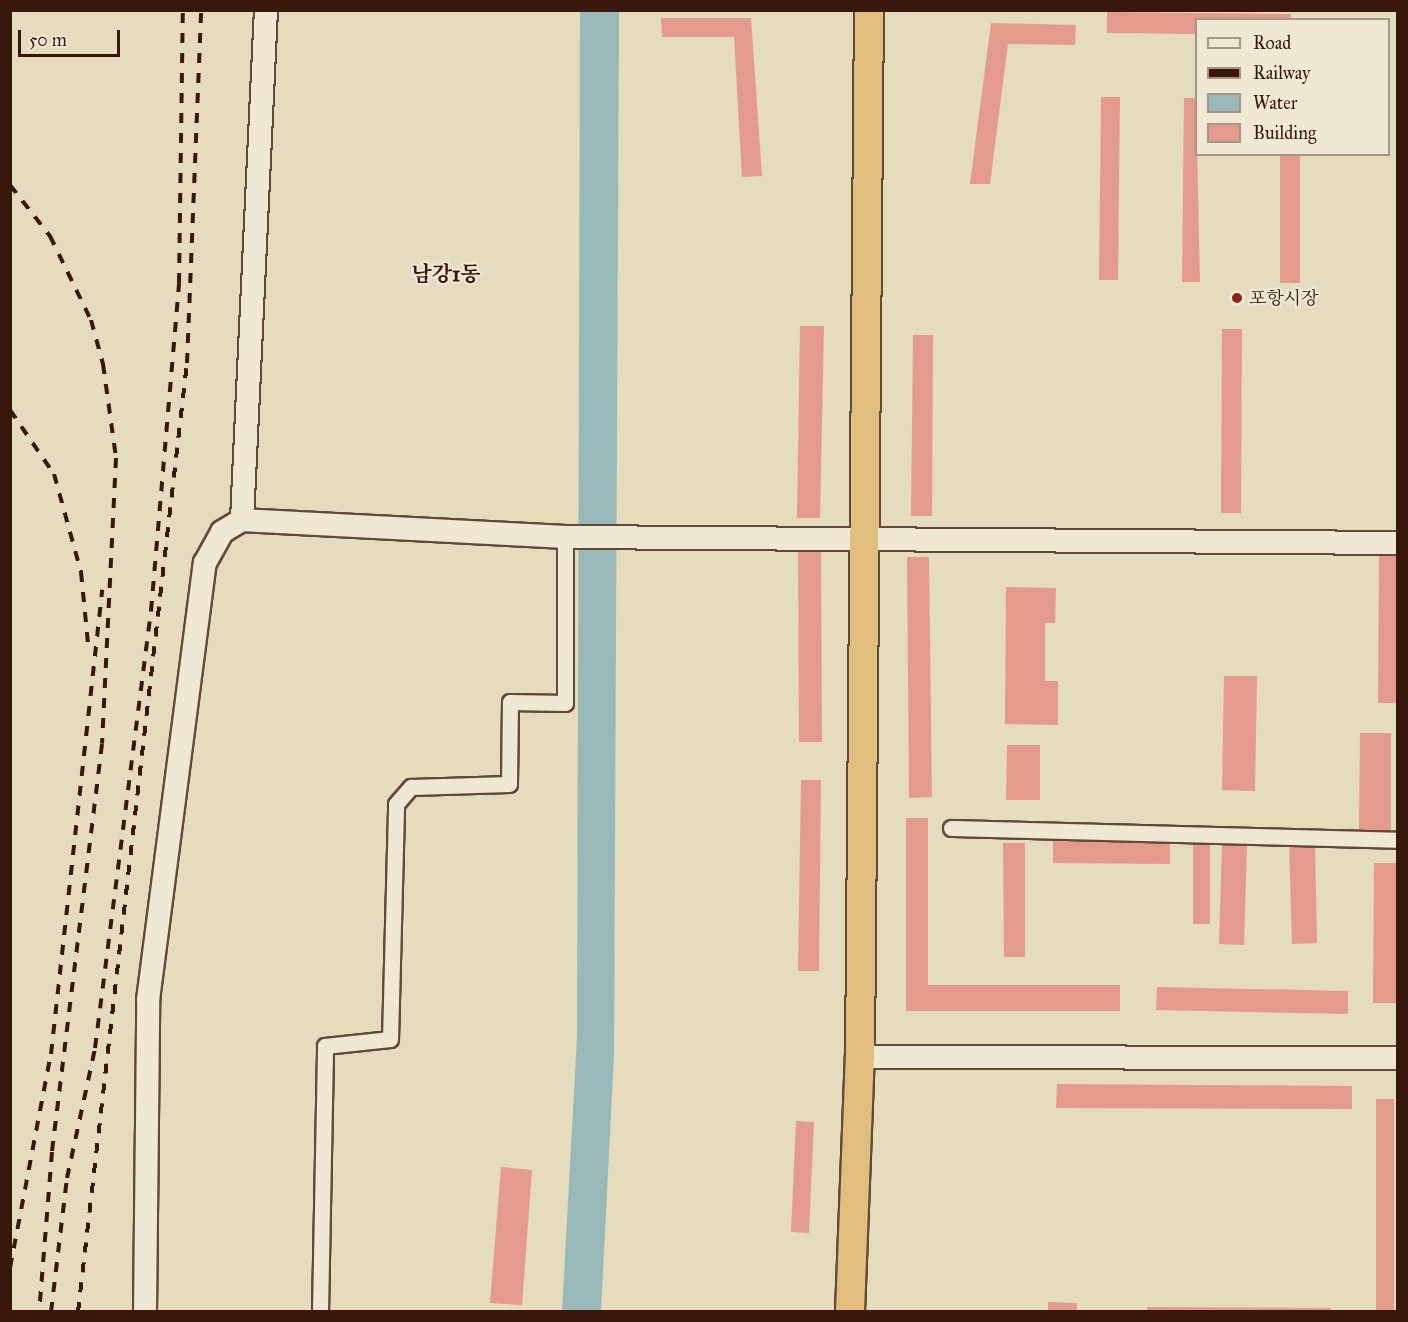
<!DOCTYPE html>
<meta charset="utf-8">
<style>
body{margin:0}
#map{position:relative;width:1408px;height:1322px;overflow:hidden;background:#e5dbbd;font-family:"IM FELL Great Primer","Noto Serif KR",serif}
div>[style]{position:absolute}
.water>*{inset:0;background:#98b9b8}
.building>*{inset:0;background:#e49b8e}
.roads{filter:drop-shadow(2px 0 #634938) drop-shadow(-2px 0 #634938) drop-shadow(0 2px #634938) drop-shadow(0 -2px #634938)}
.street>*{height:15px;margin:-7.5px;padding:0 7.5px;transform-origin:7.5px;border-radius:7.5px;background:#eee8d4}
.secondary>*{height:22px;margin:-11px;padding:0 11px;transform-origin:11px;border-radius:11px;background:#eee8d4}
.highway>*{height:28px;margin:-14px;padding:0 14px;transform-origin:14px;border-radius:14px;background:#e2be7e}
.rail>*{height:4px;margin-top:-2px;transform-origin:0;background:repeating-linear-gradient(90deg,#38180c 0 10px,transparent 0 20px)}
.dots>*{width:16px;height:16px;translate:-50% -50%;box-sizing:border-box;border:3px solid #eee8d4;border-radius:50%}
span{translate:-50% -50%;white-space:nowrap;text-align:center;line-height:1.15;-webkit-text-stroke:4.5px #eee8d4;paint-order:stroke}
.poi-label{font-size:18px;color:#38180c}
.left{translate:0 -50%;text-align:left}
.quarter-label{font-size:21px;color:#38180c;font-weight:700}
.frame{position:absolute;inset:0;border:12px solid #38180c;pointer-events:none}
.legend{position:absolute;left:1195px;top:18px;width:195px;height:138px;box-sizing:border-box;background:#eee8d4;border:2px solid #a59584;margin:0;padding:8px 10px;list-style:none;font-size:18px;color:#38180c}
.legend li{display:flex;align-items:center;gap:12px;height:30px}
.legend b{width:30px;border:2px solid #a59584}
.scale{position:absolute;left:18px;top:30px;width:102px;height:27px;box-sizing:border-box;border:3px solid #38180c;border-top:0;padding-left:8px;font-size:18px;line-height:21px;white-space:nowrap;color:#38180c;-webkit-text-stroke:4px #eee8d4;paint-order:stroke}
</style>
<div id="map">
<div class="water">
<i style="clip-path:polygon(619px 10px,614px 1055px,601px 1311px,562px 1312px,577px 1037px,580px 11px)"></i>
</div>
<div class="building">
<i style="clip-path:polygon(1107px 12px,1291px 14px,1291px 20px,1196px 20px,1196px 34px,1107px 33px)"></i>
<i style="clip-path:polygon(661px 18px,751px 18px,762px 176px,742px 177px,734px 37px,662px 37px)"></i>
<i style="clip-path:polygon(991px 23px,1076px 25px,1075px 45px,1008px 44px,990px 184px,970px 184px)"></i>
<i style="clip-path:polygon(1101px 97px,1120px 97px,1118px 280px,1099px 280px)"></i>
<i style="clip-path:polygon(1184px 98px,1196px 98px,1200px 282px,1182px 282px)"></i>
<i style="clip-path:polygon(1280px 154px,1300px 154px,1300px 283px,1280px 283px)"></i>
<i style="clip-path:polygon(800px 326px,824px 326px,820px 518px,797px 518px)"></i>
<i style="clip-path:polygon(1222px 329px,1242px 329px,1241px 513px,1221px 513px)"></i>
<i style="clip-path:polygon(913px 335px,933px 335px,932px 516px,911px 516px)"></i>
<i style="clip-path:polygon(798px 552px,821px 552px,822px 742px,799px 742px)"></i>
<i style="clip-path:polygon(1379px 556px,1398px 556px,1398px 703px,1378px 703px)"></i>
<i style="clip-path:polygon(907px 557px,929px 557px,932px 797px,909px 798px)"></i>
<i style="clip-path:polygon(1006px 587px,1056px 588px,1055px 623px,1045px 623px,1045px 681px,1058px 681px,1058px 725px,1005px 724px)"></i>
<i style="clip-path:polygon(1224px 676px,1257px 676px,1255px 791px,1222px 790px)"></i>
<i style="clip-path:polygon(1360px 733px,1391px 733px,1391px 831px,1359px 831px)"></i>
<i style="clip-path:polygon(1007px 745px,1040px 745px,1040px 800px,1006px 800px)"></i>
<i style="clip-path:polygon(801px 780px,821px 780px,819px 971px,798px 971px)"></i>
<i style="clip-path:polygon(906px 818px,928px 818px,928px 985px,1120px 985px,1120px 1011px,906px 1011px)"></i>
<i style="clip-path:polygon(1053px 835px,1170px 836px,1170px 864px,1053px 863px)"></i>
<i style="clip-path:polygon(1315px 840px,1317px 943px,1292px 944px,1289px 841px)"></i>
<i style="clip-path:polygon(1193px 841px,1210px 841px,1210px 924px,1193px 924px)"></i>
<i style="clip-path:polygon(1003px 843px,1025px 843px,1025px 957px,1004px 957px)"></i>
<i style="clip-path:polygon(1222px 843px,1247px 844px,1244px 945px,1219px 944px)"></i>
<i style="clip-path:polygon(1374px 863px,1398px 863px,1397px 1003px,1373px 1003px)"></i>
<i style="clip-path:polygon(1157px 987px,1348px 991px,1348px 1014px,1156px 1010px)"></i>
<i style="clip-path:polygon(1057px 1084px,1352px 1086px,1352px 1109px,1056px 1108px)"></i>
<i style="clip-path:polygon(1376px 1099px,1394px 1099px,1394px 1312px,1376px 1312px)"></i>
<i style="clip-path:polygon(796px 1121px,814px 1122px,809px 1233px,791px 1232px)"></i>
<i style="clip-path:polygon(501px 1167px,532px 1170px,522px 1305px,490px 1303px)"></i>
<i style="clip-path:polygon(1048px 1302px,1077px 1303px,1077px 1312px,1048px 1312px)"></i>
<i style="clip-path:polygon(1147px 1307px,1331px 1308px,1331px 1312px,1147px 1312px)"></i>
</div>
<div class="roads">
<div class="street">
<i style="left:951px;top:828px;width:447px;rotate:1.5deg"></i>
<i style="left:320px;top:1312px;width:266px;rotate:-88.9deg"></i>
<i style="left:325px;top:1046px;width:65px;rotate:-6.1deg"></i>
<i style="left:390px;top:1039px;width:235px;rotate:-88.5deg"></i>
<i style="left:396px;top:804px;width:23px;rotate:-49deg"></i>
<i style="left:411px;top:787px;width:98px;rotate:-1.8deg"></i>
<i style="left:509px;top:784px;width:82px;rotate:-89.3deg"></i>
<i style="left:510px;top:702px;width:55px;rotate:1deg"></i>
<i style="left:565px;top:703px;width:166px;rotate:-90deg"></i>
</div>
<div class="secondary">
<i style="left:242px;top:520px;width:323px;rotate:3deg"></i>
<i style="left:565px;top:537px;width:833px;rotate:0.41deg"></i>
<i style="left:860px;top:1057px;width:538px;rotate:0.11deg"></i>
<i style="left:145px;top:1312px;width:312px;rotate:-89.4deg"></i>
<i style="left:148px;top:1000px;width:441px;rotate:-82.6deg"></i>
<i style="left:205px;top:563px;width:35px;rotate:-61deg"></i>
<i style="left:222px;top:532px;width:23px;rotate:-31deg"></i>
<i style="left:242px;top:520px;width:511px;rotate:-87.31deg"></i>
</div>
<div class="highway">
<i style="left:850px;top:1312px;width:255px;rotate:-87.8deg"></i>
<i style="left:860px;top:1057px;width:1047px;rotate:-89.51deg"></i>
</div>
</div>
<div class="rail">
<i style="left:10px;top:185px;width:65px;rotate:51.9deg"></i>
<i style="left:50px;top:236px;width:93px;rotate:64deg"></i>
<i style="left:91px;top:320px;width:46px;rotate:74.7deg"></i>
<i style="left:103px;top:364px;width:95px;rotate:82.1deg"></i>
<i style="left:116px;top:458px;width:286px;rotate:92.8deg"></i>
<i style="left:102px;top:744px;width:411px;rotate:97deg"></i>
<i style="left:52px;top:1152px;width:161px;rotate:94.6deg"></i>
<i style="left:10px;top:410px;width:78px;rotate:55.5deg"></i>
<i style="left:54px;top:474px;width:102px;rotate:74.6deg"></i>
<i style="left:81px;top:572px;width:72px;rotate:84.4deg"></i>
<i style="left:10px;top:1268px;width:218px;rotate:-79.2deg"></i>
<i style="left:51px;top:1054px;width:467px;rotate:-83.7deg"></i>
<i style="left:51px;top:1312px;width:135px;rotate:-83.2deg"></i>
<i style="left:67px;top:1178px;width:133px;rotate:-77.8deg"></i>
<i style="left:95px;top:1048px;width:441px;rotate:-82.7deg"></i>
<i style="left:151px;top:611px;width:329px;rotate:-85.1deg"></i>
<i style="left:179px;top:283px;width:273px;rotate:-89.2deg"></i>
<i style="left:78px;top:1312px;width:955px;rotate:-83.45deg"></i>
<i style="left:187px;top:363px;width:353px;rotate:-87.7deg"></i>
</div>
<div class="dots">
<i style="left:1237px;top:298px;background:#8f2418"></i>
</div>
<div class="poi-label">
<span class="left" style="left:1249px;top:298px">포항시장</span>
</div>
<div class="quarter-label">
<span style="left:446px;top:274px">남강1동</span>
</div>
<div class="frame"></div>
<ul class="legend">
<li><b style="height:8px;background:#eee8d4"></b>Road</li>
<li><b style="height:8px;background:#38180c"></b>Railway</li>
<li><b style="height:16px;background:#98b9b8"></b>Water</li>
<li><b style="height:16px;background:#e49b8e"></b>Building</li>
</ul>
<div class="scale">50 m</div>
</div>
